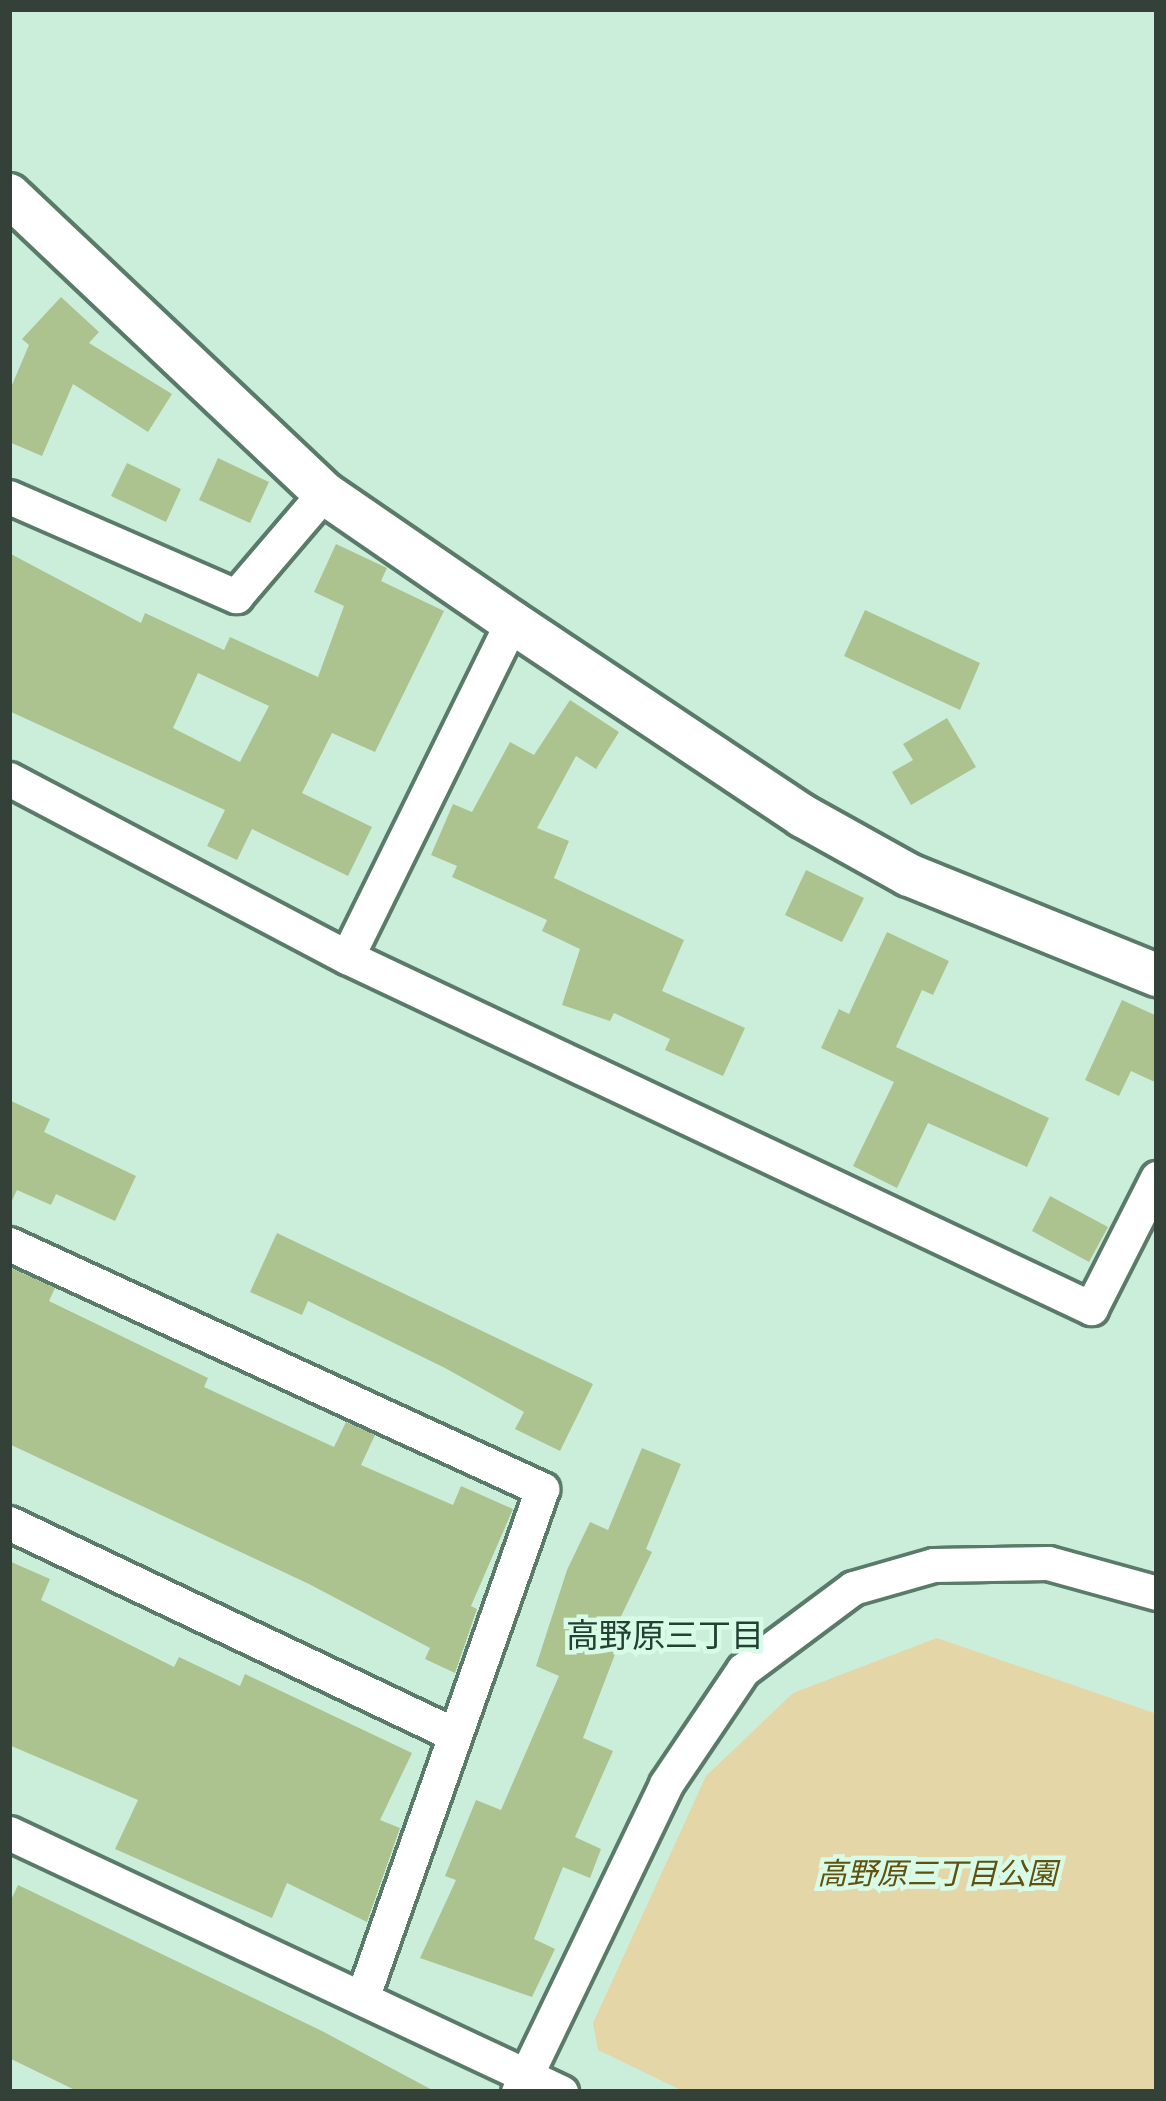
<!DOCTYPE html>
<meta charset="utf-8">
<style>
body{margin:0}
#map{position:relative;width:1166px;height:2101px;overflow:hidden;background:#cbeedb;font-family:"Crimson Pro","Noto Sans JP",serif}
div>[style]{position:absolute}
.green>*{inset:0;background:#e4d6a7}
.building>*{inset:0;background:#acc390}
.roads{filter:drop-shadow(3px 0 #5a7a6a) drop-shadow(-3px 0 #5a7a6a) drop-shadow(0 3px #5a7a6a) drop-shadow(0 -3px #5a7a6a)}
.minor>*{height:33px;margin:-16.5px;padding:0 16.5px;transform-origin:16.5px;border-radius:16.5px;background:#fff}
.tertiary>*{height:42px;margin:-21px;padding:0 21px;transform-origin:21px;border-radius:21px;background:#fff}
span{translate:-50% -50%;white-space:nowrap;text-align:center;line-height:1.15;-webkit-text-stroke:9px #d8fbe8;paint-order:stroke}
.park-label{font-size:30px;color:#62500f;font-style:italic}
.neighbourhood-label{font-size:33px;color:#234133}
.frame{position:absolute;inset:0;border:12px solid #334139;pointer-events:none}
</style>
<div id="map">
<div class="green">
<i style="clip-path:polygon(937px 1638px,1157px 1714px,1157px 2092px,685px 2092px,598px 2050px,593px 2023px,706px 1776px,793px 1693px)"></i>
</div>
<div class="building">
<i style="clip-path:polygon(61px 297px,99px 332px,89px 343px,172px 394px,148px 432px,73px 384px,42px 456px,9px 442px,9px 392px,29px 345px,22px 339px)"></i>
<i style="clip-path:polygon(218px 458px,269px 482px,250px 523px,199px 500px)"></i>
<i style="clip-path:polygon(127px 463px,181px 489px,166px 522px,111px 496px)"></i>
<i style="clip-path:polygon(evenodd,336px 544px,387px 568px,381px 581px,444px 611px,375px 752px,332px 733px,302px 793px,372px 827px,348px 876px,252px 829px,237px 860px,207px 846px,225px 810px,9px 711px,9px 553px,141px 623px,145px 613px,224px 650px,230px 637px,318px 677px,344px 606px,314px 592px,336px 544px,198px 673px,269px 706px,240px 762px,173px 728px,198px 673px)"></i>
<i style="clip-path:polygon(865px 610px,980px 663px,960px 710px,844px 656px)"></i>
<i style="clip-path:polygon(570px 700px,619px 732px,596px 769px,576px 756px,537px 828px,569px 841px,554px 878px,684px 940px,662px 991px,745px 1028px,723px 1076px,665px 1050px,670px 1039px,614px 1013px,610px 1021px,562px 1005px,580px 949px,542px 931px,547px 920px,452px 877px,457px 866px,431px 855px,453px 804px,472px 812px,510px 742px,534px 755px)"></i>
<i style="clip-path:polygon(947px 718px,976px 767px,911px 805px,892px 772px,913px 760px,903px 744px)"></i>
<i style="clip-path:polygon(806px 870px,864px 898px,842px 942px,785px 915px)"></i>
<i style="clip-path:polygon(887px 932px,949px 961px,933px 995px,922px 990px,896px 1047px,1049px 1118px,1027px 1167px,928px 1123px,897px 1188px,853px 1166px,894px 1082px,821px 1048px,839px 1009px,849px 1014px)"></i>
<i style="clip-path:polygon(1122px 1000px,1157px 1016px,1157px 1083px,1131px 1071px,1119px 1096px,1085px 1080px)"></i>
<i style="clip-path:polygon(9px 1100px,50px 1119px,44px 1132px,136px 1176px,115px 1221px,56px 1194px,51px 1205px,17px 1190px,9px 1207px)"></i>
<i style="clip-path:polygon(1050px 1196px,1108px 1227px,1089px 1262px,1032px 1231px)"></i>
<i style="clip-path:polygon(277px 1233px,593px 1384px,560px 1451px,515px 1429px,524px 1412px,445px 1368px,308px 1301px,302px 1315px,250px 1292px)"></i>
<i style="clip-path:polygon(9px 1267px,55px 1288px,49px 1301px,208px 1378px,204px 1387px,334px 1447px,346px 1422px,375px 1435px,361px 1465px,453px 1505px,461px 1486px,513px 1509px,471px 1606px,477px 1609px,455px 1673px,425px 1659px,430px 1648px,309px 1584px,9px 1444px)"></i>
<i style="clip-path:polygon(642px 1448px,681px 1464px,646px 1549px,652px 1552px,613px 1633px,622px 1636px,583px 1738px,613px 1751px,575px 1837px,601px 1849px,590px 1878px,563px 1867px,534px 1939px,555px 1949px,532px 1997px,420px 1958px,456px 1880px,445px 1876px,476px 1800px,501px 1810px,559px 1676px,536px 1666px,567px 1570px,590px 1522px,608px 1530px)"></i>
<i style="clip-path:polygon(9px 1561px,50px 1579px,41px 1600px,174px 1667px,179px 1657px,240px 1686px,245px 1674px,412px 1753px,380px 1820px,400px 1828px,367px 1922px,287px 1883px,272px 1918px,115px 1849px,138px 1800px,9px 1745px)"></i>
<i style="clip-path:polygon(18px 1885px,322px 2031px,436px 2092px,79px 2092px,9px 2058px,9px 1904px)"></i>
</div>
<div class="roads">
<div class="minor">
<i style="left:9px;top:497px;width:248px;rotate:23.6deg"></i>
<i style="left:236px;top:596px;width:135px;rotate:-49.5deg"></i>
<i style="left:9px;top:779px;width:382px;rotate:27.8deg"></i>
<i style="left:347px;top:957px;width:823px;rotate:25.26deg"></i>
<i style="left:1091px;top:1308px;width:146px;rotate:-63.1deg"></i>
<i style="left:347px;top:957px;width:373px;rotate:-63.8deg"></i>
<i style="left:9px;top:1244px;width:587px;rotate:24.69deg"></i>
<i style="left:542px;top:1489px;width:538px;rotate:109.45deg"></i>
<i style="left:9px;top:1523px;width:490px;rotate:25.4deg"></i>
<i style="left:9px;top:1833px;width:610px;rotate:25.14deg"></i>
<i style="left:518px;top:2092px;width:342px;rotate:-64.3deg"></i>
<i style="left:666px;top:1784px;width:138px;rotate:-56deg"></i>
<i style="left:743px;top:1670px;width:137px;rotate:-36.7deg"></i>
<i style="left:853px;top:1588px;width:84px;rotate:-15.9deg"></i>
<i style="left:934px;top:1565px;width:114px;rotate:-1deg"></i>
<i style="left:1048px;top:1563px;width:113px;rotate:15.4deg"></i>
</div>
<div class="tertiary">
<i style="left:9px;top:195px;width:434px;rotate:43.4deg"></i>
<i style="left:324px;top:493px;width:228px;rotate:34.5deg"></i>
<i style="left:512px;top:622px;width:350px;rotate:33.7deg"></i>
<i style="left:803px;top:816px;width:121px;rotate:29.1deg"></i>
<i style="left:909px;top:875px;width:267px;rotate:22deg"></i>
</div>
</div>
<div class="park-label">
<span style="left:937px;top:1874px">高野原三丁目公園</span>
</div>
<div class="neighbourhood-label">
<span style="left:665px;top:1636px">高野原三丁目</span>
</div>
<div class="frame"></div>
</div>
